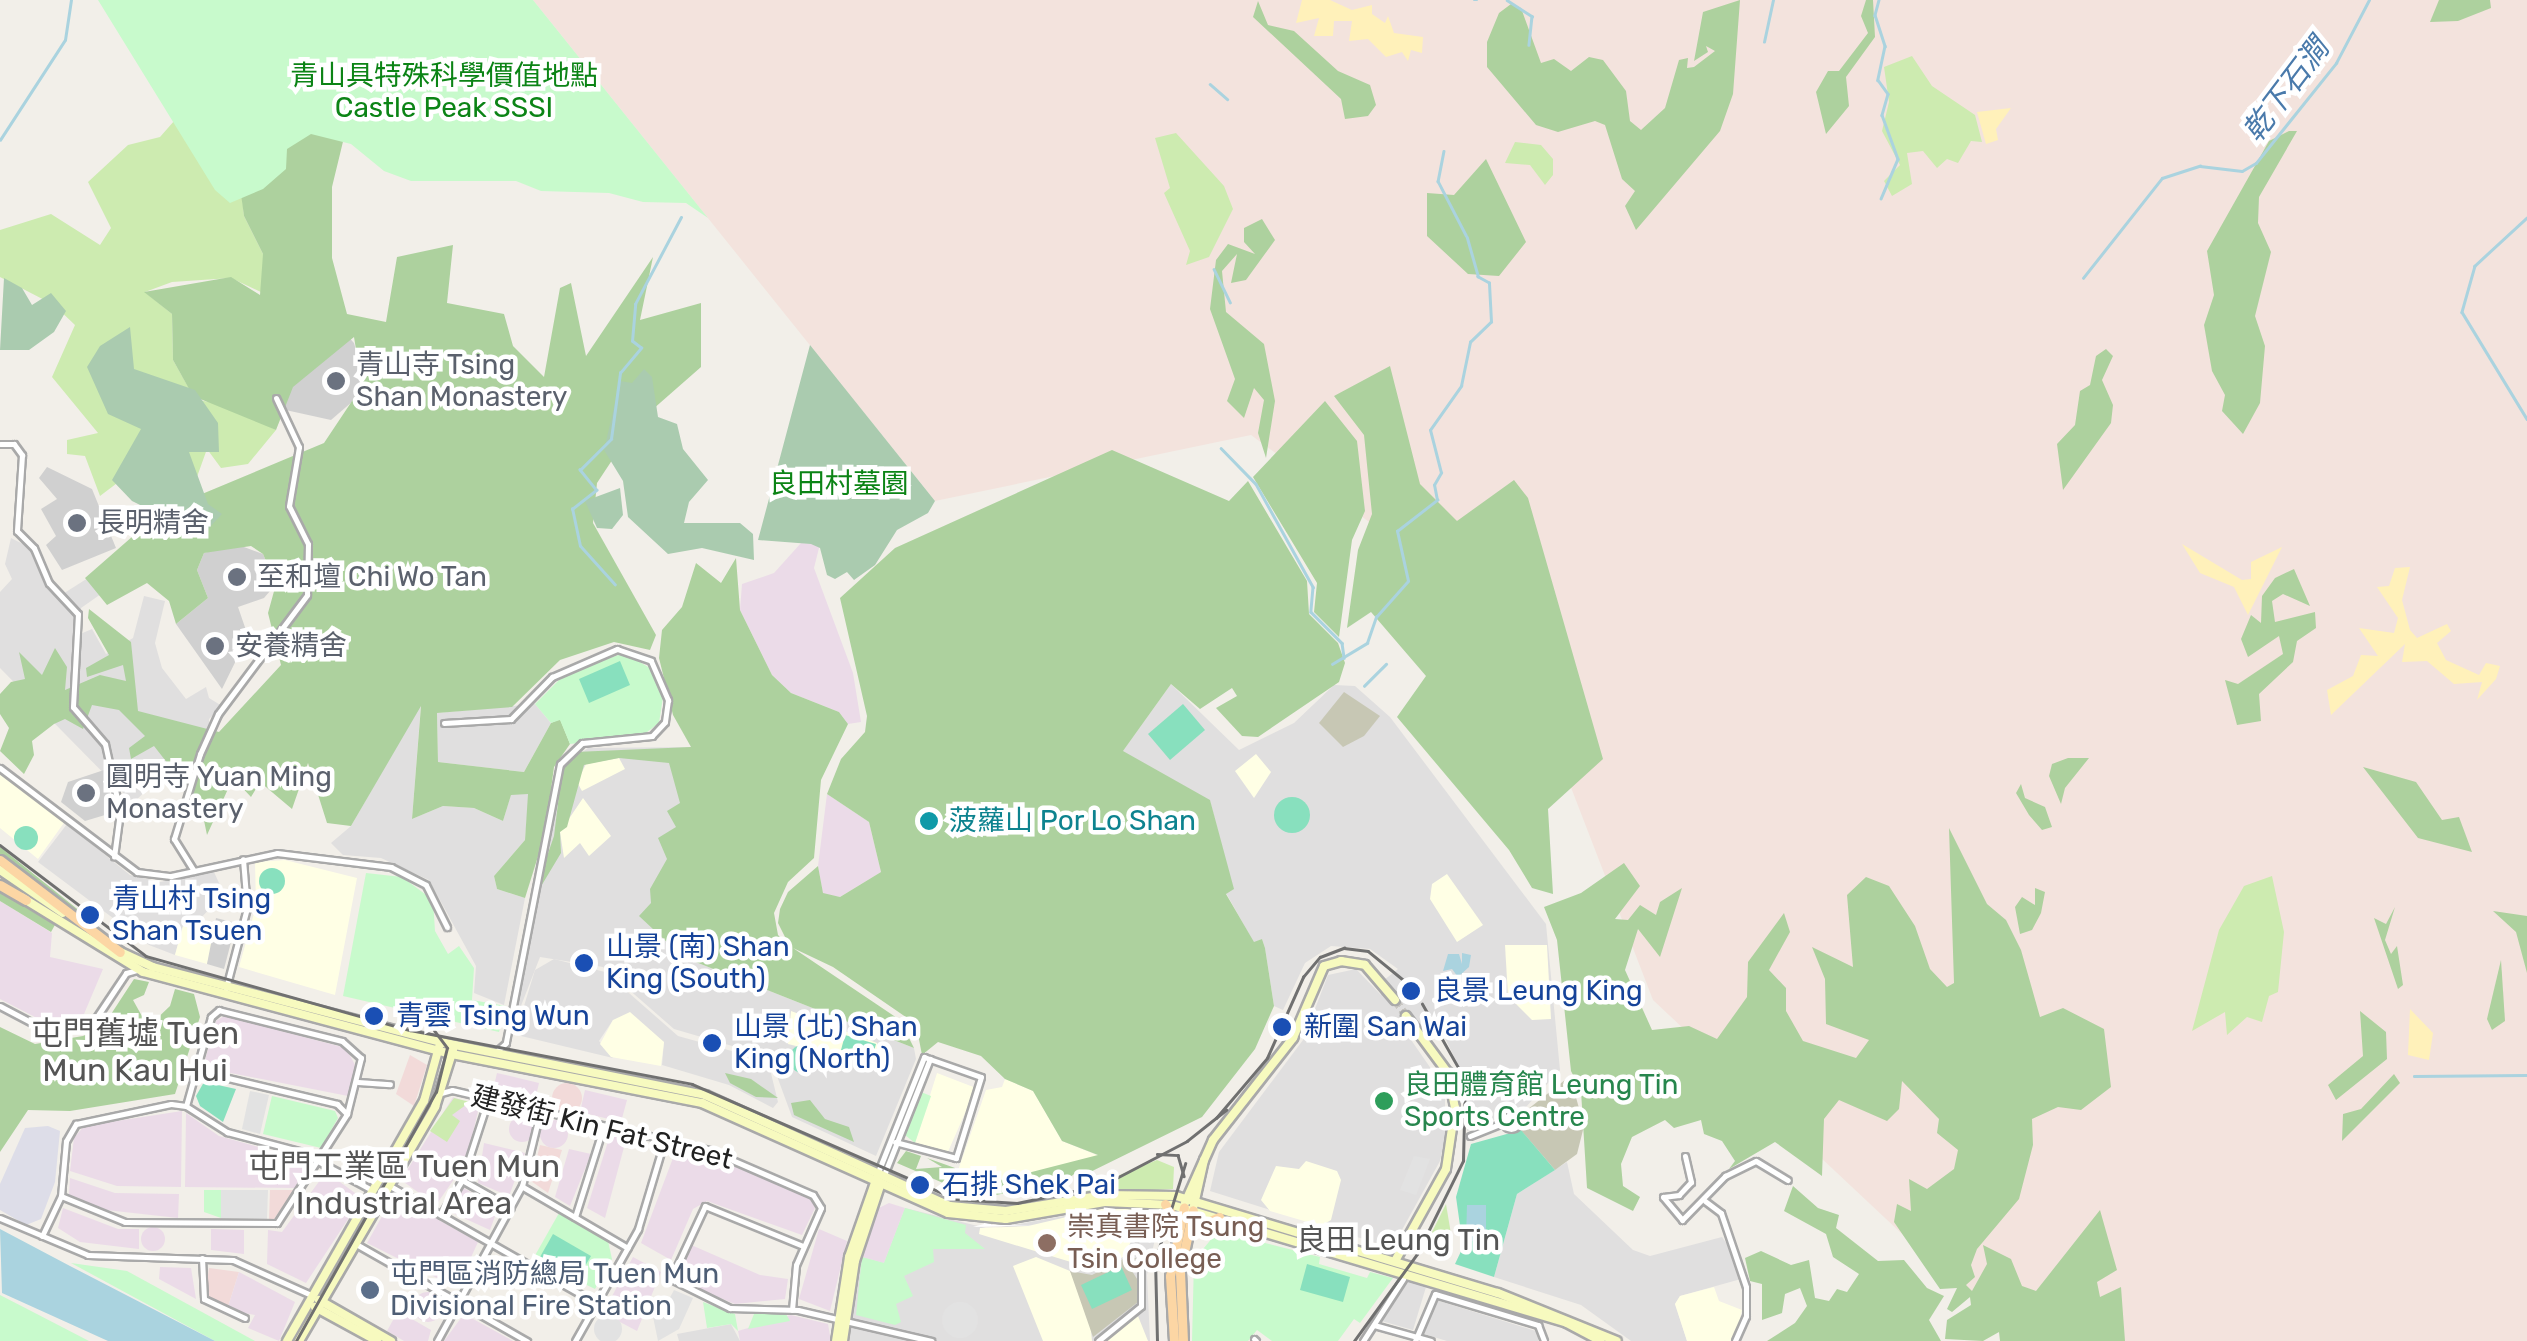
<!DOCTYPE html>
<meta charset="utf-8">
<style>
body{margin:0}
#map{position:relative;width:2527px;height:1341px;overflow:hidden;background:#f2efe9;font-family:Rubik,"Noto Sans TC",sans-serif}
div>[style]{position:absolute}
.residential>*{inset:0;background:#e0dfdf}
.commercial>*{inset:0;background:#f2dad9}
.round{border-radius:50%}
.industrial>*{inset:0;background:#ebdbe8}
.education>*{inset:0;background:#ffffe5}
.religious>*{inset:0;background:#d0d0d0}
.military>*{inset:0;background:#f3e3dd}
.construction>*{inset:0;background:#c7c7b4}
.grass>*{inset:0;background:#cdebb0}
.forest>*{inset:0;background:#add19e}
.sand>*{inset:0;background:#fff1ba}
.cemetery>*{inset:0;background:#aacbaf}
.park>*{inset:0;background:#c8facc}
.pitch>*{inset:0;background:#88e0be}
.parking>*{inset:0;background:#e2e2e2}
.plaza>*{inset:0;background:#dddde8}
.water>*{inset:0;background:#aad3df}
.pier>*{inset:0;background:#fff}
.stream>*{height:2.5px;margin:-1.25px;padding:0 1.25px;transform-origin:1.25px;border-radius:1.25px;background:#aad3df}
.secondary-tunnel>*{height:8px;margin-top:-4px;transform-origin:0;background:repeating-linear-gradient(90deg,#c8c6c1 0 8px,transparent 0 12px)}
.roads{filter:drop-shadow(2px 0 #a9a9a9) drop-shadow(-2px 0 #a9a9a9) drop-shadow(0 2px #a9a9a9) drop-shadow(0 -2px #a9a9a9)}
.street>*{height:5px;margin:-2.5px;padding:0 2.5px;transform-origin:2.5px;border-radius:2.5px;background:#fff}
.street>.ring{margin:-2.5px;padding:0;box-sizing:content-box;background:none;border:5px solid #fff;border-radius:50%}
.secondary>*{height:8px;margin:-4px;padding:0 4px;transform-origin:4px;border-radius:4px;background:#f7fabf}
.primary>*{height:9px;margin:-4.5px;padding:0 4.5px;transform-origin:4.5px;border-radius:4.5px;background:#fcd6a4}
.tram>*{height:2.5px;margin:-1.25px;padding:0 1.25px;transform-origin:1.25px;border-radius:1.25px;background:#707070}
.dots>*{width:28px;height:28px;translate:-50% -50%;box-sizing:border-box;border:5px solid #fff;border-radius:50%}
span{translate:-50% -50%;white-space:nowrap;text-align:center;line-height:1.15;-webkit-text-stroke:9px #fff;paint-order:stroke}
.park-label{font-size:28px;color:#0c8416}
.worship-label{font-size:28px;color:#5b616d}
.left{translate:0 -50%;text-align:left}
.culture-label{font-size:28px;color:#0d838f}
.transit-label{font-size:28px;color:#164399}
.leisure-label{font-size:28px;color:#27864d}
.street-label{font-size:28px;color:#222}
.education-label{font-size:28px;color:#785e54}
.service-label{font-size:28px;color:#4e5e75}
.water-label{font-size:30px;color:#4a7aab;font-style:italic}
.neighbourhood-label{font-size:30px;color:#555}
.quarter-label{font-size:32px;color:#555}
</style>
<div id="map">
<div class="residential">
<i style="clip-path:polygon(11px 538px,33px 549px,58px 597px,88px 578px,101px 594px,81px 608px,78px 635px,92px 629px,106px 654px,133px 638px,144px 596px,165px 601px,155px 643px,162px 668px,186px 699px,206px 687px,209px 698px,222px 706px,209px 719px,209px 731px,133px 803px,0 668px,0 592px,12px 579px,5px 564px)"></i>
<i style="clip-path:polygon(1171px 684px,1239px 750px,1294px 723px,1334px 685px,1355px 686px,1390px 717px,1546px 924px,1560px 1070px,1526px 1107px,1467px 1131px,1466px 1081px,1440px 1028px,1432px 1016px,1407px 1034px,1445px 1089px,1445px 1137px,1440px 1161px,1392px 1248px,1210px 1191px,1219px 1152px,1303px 1040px,1328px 975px,1356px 969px,1381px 995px,1379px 984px,1398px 969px,1370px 949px,1331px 946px,1305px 963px,1283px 1010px,1274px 1006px,1265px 948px,1262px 939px,1254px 943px,1226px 893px,1233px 889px,1210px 801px,1122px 752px)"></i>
<i style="clip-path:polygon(421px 704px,412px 819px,443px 806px,474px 808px,503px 821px,511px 794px,529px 794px,525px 840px,494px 876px,497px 889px,525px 898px,504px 1005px,474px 993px,476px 966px,429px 880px,381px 858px,343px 855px,331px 843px,351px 826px)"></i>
<i style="clip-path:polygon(535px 704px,551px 723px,524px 772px,438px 762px,437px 713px)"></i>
<i style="clip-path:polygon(692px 747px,665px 888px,640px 916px,683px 957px,914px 1048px,916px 1059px,876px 1156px,792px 1117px,770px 1057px,674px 1029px,603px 967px,540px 957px,512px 1029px,563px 766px,588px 748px)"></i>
<i style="clip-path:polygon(67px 824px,130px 875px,160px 882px,214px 872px,224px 894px,194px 925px,184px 922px,175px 955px,149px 945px,38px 862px)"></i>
<i style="clip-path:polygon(554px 959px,605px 972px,678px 1036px,768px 1061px,778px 1102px,773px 1108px,729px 1085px,662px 1065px,664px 1042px,613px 1020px,599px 1041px,613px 1058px,521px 1036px,517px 1029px,535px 970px)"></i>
<i style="clip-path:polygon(1567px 1162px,1574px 1194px,1633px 1250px,1650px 1256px,1722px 1237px,1729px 1247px,1741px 1279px,1680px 1296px,1675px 1304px,1687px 1341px,1631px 1341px,1581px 1305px,1494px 1277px,1517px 1194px)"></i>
<i style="clip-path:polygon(905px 1208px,990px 1229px,1109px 1208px,1161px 1212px,1147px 1275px,1150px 1341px,849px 1341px,862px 1257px,884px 1263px)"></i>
<i style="clip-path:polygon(1406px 1281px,1426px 1287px,1413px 1330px,1378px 1320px)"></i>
<i style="clip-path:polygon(1436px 1300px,1539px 1332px,1538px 1341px,1447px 1341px,1424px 1334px)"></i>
<i style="clip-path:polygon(731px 1324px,740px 1341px,679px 1341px,677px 1334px)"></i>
</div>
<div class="commercial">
<i style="clip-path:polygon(410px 1055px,427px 1065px,414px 1106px,396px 1094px)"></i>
<i class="round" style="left:552px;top:1083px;width:30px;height:30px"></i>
<i style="clip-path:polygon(540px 1145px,562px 1150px,548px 1193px,531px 1181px)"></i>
<i style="clip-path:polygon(270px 1190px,294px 1190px,274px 1219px,269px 1219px)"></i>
<i style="clip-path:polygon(209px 1268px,239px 1272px,227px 1310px,205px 1296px)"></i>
</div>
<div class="industrial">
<i style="clip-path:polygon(801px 543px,820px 544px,814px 568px,853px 673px,861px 722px,848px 724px,839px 712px,791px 693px,772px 675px,740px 610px,742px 584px,774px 573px)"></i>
<i style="clip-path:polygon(827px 794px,869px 822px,881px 872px,840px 897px,823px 894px,818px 866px)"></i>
<i style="clip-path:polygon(0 901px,52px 933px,50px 957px,103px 969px,84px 1014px,62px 1020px,35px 1017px,0 999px)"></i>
<i style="clip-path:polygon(224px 1016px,346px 1048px,355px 1065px,348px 1096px,210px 1069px,205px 1060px,216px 1021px)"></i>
<i style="clip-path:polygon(497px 1073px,539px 1083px,534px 1104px,492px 1094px)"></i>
<i style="clip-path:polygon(585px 1090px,627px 1100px,621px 1122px,580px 1112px)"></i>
<i style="clip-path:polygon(453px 1097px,479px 1107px,466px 1162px,436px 1205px,401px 1180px)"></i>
<i style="clip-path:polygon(182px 1111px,181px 1187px,117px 1186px,70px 1171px,74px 1138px,84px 1126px)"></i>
<i style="clip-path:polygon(186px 1113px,219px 1136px,299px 1158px,309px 1168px,296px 1188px,185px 1187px)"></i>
<i class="round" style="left:509px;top:1116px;width:26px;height:26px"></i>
<i class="round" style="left:540px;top:1120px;width:28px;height:28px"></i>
<i style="clip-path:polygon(611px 1132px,627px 1136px,605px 1218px,587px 1208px)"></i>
<i style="clip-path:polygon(484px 1143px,525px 1153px,509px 1196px,478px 1183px)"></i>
<i style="clip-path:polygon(569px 1149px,591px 1154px,570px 1206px,555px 1197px)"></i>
<i style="clip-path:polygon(676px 1150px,716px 1158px,811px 1199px,815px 1208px,802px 1235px,707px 1201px,693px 1209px,671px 1260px,641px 1243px)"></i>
<i style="clip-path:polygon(326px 1172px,362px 1198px,306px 1283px,267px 1264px,268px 1230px,282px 1232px)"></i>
<i style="clip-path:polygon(70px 1178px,115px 1193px,179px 1194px,178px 1218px,97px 1209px,69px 1195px)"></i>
<i style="clip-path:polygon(460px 1186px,498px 1208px,490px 1230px,446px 1210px)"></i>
<i style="clip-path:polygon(394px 1195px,478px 1242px,457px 1288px,367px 1243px)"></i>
<i style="clip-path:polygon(889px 1203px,905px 1208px,884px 1263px,862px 1257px,879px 1208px)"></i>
<i style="clip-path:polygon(63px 1208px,118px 1229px,139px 1229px,139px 1249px,80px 1242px,58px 1228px)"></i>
<i class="round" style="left:141px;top:1227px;width:24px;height:24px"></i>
<i style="clip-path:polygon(211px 1229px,244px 1230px,244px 1254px,211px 1250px)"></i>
<i style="clip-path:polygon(819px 1229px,847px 1241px,830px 1311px,799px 1299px)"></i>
<i style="clip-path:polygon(689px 1244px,760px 1275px,788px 1279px,785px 1299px,735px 1304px,679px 1281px)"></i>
<i style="clip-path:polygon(633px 1257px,661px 1272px,637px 1331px,603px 1313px)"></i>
<i style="clip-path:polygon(160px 1267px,191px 1268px,196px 1299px,159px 1279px)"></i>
<i style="clip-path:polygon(239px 1272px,295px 1302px,279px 1341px,248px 1328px,255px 1315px,227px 1310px)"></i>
<i class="round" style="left:413px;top:1292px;width:30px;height:30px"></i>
<i style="clip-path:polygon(398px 1311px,431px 1330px,428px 1341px,404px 1341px,387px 1331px)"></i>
<i style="clip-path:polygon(464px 1314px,513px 1341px,444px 1341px)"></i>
<i style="clip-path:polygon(791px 1315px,828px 1324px,831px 1341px,740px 1341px,738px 1331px)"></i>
</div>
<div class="education">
<i style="clip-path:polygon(1256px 754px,1271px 772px,1254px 798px,1235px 771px)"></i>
<i style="clip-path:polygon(619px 758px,625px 769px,582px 791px,577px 782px,586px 764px)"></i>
<i style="clip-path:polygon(0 773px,66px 820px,38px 859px,0 828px)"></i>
<i style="clip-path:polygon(583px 798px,611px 836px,589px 856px,580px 843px,564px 858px,560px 832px)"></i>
<i style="clip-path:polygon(285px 860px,357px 878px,335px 995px,239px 967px,256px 906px,255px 862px)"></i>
<i style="clip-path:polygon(1447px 874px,1483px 925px,1457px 942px,1430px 899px,1432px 884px)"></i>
<i style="clip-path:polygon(183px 926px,215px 935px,207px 964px,175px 955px)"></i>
<i style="clip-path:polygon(1505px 945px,1547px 945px,1551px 1019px,1532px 1020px,1508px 996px)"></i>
<i style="clip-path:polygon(791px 1011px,877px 1043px,882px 1055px,832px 1055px,788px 1044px)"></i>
<i style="clip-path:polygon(630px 1012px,664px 1042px,661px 1066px,611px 1057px,600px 1044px,613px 1020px)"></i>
<i style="clip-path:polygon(937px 1073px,976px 1088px,947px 1154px,915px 1143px)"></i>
<i style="clip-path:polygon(1005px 1079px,1033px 1091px,1062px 1141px,1099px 1156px,1003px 1183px,955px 1179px,986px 1090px,1002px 1087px)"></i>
<i style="clip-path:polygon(1306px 1161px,1337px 1171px,1341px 1180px,1331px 1220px,1321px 1226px,1270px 1211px,1261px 1200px,1276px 1166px,1299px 1169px)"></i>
<i style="clip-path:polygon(1101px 1209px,1140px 1209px,1140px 1224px,1123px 1257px,1097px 1270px,979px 1234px,980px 1228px,1028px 1226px)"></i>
<i style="clip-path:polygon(1036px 1257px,1070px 1271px,1089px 1311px,1092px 1341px,1043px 1341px,1013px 1266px)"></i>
<i style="clip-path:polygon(1714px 1287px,1719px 1301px,1742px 1310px,1737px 1333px,1730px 1341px,1687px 1341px,1675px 1304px,1680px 1296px)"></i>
<i style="clip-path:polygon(1138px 1316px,1148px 1341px,1103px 1341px,1113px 1329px)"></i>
</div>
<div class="religious">
<i style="clip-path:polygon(304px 289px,354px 343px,367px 389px,331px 420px,281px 409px)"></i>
<i style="clip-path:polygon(47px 467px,92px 489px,116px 548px,62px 570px,46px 545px,56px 536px,41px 509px,57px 499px,39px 478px)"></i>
<i style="clip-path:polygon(236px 544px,263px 554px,276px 584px,264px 598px,238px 607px,248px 636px,222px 689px,176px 624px,208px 598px,197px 570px,204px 553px)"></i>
<i style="clip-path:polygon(104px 770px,115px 812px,85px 821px,61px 802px,68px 782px)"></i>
<i style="clip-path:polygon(216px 918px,236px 923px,224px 969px,207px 964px)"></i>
</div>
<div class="military">
<i style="clip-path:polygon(533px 0,2527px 0,2527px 1341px,2016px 1341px,1653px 1000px,1550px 733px,1486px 608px,1251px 435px,935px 501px)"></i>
</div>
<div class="construction">
<i style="clip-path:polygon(1344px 692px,1380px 716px,1364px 736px,1343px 747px,1319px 723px)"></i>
<i style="clip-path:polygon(1570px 1076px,1584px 1126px,1577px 1154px,1555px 1170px,1513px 1121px)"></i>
<i style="clip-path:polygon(1125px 1258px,1136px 1258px,1130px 1268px,1139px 1282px,1138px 1302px,1093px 1337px,1070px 1271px,1092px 1275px)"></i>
</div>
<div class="grass">
<i style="clip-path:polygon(226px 29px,244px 216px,263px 254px,263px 293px,231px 278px,172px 282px,145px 292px,172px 314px,173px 360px,195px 399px,235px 408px,276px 430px,248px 464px,221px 468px,207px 449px,193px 488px,133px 471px,100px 496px,85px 456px,67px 454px,67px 440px,98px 433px,52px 377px,75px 325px,54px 305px,0 277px,0 230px,51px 214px,100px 245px,111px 228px,88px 182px,128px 145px,160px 137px,182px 112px)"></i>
<i style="clip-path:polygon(1912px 56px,1932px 86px,1975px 115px,1982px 142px,1971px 141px,1958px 163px,1947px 159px,1937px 168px,1923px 151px,1907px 153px,1912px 184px,1892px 196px,1884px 181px,1900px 165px,1882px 131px,1889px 102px,1884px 67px)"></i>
<i style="clip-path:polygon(1176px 133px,1224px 186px,1233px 209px,1209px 257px,1186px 265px,1190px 251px,1164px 193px,1170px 188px,1155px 138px)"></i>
<i style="clip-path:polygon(1515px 142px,1541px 145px,1553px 159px,1553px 175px,1545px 185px,1530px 165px,1505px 163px)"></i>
<i style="clip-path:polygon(2272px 876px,2284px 932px,2278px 992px,2269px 996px,2262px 1022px,2247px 1017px,2227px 1035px,2225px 1012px,2192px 1031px,2219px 930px,2244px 886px)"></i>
<i style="clip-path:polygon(454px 1098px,470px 1102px,452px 1115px,460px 1121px,447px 1142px,430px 1131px)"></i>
<i style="clip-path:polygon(1157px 1160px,1174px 1167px,1173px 1189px,1073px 1194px)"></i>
<i style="clip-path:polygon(1446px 1204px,1453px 1246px,1443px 1256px,1425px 1246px)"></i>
</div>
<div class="forest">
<i style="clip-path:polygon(1740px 0,1733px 94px,1720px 131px,1636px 230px,1625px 206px,1635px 191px,1622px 179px,1605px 125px,1595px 121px,1558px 132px,1536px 125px,1487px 67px,1487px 42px,1499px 13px,1511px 4px,1521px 8px,1541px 63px,1554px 59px,1571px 71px,1589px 57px,1603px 60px,1626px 91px,1630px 121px,1641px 130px,1665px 108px,1679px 60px,1688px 58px,1687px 68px,1694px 67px,1715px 51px,1706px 46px,1708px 52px,1694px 61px,1703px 12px)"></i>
<i style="clip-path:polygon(1866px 0,1873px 0,1875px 37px,1846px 77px,1849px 106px,1826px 134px,1816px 92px,1828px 71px,1839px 71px,1868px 33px,1861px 16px)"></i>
<i style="clip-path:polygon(2439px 0,2490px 0,2491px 8px,2458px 21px,2430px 22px)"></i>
<i style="clip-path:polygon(1258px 1px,1268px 25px,1294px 31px,1338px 71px,1370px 85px,1376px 105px,1368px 116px,1345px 119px,1341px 99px,1253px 17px)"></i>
<i style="clip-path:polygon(348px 121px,332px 187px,332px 258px,347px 314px,386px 322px,397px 257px,453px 245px,447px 303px,504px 314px,513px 346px,544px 377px,560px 288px,571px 283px,586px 356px,653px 257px,640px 320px,701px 303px,701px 367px,636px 424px,597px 483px,593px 523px,656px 635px,650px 650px,614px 642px,560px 660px,512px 707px,437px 713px,438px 762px,524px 772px,551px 723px,560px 719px,570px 744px,554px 767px,545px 834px,525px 898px,497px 889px,494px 876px,525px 840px,528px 794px,511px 795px,503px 821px,474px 808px,443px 806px,412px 819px,421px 706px,351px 826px,327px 823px,308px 763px,292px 809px,260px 782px,251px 797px,233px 778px,207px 835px,201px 806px,154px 746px,131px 759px,129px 748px,145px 736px,119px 710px,92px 705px,83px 729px,65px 719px,54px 724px,32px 741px,34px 755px,24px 774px,0 751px,9px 728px,0 714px,0 694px,11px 682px,25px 679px,19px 652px,42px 675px,55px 648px,67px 667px,65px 690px,100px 675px,126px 681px,123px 665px,87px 677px,86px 668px,109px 655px,88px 618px,89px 609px,131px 642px,138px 711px,219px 732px,281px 665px,268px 613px,276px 584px,263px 554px,251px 546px,204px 553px,197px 570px,208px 598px,176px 624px,169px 601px,147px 583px,107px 605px,85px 578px,133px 536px,202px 494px,324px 443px,362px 386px,354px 337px,293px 387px,276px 430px,193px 396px,173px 360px,172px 314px,144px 292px,231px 277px,260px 295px,263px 254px,244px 216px,240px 187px,250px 142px)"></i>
<i style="clip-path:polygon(2289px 131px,2297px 131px,2259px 197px,2258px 223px,2271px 252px,2255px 316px,2265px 346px,2260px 403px,2243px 434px,2222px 411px,2225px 395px,2212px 371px,2204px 325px,2214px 295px,2207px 251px,2269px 141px)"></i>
<i style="clip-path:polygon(1486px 159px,1526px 242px,1499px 276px,1468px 274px,1427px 236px,1427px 193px,1454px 195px)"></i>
<i style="clip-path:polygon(1262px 219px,1275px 240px,1246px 280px,1231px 283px,1237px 254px,1222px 271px,1226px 312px,1264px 344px,1275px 401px,1266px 458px,1258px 433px,1264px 400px,1254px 388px,1244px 418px,1227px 401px,1235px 379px,1210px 309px,1216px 260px,1228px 244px,1255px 254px,1244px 242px,1244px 228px)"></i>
<i style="clip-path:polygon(2106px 349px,2113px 356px,2102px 380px,2113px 405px,2111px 423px,2063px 490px,2057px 444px,2075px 425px,2080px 391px,2090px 385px,2096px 356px)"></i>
<i style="clip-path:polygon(1390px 366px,1420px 484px,1457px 521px,1514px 480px,1528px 498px,1603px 759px,1548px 809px,1553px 894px,1532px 888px,1509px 850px,1397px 717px,1426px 676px,1371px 612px,1347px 628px,1358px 550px,1372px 514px,1364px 435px,1334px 396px)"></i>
<i style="clip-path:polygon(1325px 401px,1357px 441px,1365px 511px,1352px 540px,1339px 637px,1314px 612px,1317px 583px,1253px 477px)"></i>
<i style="clip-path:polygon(1112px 450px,1229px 501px,1248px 481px,1307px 581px,1309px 614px,1338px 643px,1345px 663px,1339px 682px,1258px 737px,1242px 736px,1216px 708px,1237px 696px,1232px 688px,1200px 709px,1171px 684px,1123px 751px,1210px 800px,1234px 889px,1226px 894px,1254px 942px,1262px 939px,1265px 948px,1274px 1006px,1255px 1049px,1202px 1117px,1076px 1179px,1074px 1174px,1066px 1181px,996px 1195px,989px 1183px,1098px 1155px,1062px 1141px,1033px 1091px,1005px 1079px,981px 1056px,938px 1042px,922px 1055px,916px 1024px,833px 967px,793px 948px,900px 1020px,914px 1048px,683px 957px,639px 916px,651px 903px,650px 889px,667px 859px,658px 838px,676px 827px,667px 811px,680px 803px,669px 763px,619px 758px,584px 765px,567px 827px,560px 832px,561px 853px,540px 888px,530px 926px,535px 891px,554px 836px,562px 771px,575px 752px,691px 747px,673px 715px,659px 658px,662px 630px,682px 607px,696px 563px,721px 583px,736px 558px,740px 610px,772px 675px,791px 693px,839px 712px,848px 724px,821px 780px,814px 858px,788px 882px,774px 913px,778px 935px,790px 947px,778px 923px,780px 909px,788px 892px,818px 866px,823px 893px,840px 897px,881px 872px,869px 822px,827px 794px,841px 759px,865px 732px,867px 716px,840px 598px,895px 548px)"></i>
<i style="clip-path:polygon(2294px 569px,2310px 606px,2283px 594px,2272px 601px,2275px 622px,2315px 612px,2316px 628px,2297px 641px,2293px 662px,2259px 694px,2261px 721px,2237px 725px,2225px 680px,2238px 684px,2283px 654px,2279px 636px,2248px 657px,2241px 639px,2251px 615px,2261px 623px,2262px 596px,2275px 578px)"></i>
<i style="clip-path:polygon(2068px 758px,2089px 758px,2065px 788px,2061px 804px,2049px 776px,2052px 764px)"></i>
<i style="clip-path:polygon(2363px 767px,2416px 782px,2442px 820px,2459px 817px,2472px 852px,2418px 838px)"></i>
<i style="clip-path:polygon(2021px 784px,2025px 798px,2045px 807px,2052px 827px,2042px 830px,2029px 815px,2016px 793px)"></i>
<i style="clip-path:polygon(1949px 828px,1987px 904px,2006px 920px,2021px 950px,2040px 1017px,2063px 1008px,2104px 1029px,2111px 1087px,2081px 1110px,2058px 1107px,2032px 1119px,2033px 1145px,2019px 1199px,1977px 1249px,1971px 1265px,1975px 1277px,1966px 1285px,1972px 1291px,1987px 1264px,1983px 1245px,2011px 1259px,2022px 1286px,2036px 1291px,2100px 1210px,2117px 1270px,2097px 1282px,2100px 1297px,2121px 1287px,2125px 1341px,2000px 1341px,1999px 1332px,1983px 1341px,1945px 1339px,1947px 1320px,1971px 1305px,1970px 1297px,1952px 1312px,1947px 1309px,1957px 1288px,1940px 1289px,1894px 1222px,1897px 1204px,1911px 1211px,1909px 1179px,1927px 1189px,1954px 1169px,1958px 1150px,1937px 1133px,1939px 1119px,1902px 1081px,1899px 1109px,1887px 1121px,1839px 1100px,1824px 1119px,1822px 1176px,1775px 1142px,1729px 1169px,1735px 1161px,1722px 1141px,1704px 1134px,1701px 1120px,1674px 1128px,1665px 1120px,1632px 1137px,1621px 1164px,1623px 1186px,1640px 1197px,1633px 1211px,1587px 1188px,1581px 1091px,1571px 1071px,1557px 940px,1544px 907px,1581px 893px,1624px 863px,1640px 886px,1615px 919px,1628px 920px,1640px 905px,1656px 915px,1660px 902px,1682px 888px,1660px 957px,1638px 929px,1625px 970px,1652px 1030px,1689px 1026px,1717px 1039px,1747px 997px,1748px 962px,1784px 913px,1790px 932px,1769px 970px,1786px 988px,1786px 1011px,1803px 1041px,1856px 1058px,1869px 1040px,1826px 1024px,1825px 979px,1812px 947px,1853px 967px,1847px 895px,1866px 877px,1889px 886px,1915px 926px,1930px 969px,1947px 987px,1954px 983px)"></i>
<i style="clip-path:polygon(0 847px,86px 916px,85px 917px,0 857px)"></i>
<i style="clip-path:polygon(0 888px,56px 923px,51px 932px,0 901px)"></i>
<i style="clip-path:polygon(2035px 888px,2045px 892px,2041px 913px,2032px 930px,2020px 934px,2015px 907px,2022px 897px,2035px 905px)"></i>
<i style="clip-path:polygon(2395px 907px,2385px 940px,2391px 954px,2397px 946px,2403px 985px,2398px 989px,2374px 918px,2386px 924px)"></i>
<i style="clip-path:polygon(2493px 911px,2527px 916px,2527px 973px,2516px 932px)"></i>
<i style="clip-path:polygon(2501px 960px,2505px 1021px,2492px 1030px,2487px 1019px)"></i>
<i style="clip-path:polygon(134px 979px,149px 982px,144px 995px,133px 1000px,148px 1027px,170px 1006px,175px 989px,194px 994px,200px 1017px,175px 1094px,70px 1111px,28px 1110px,0 1152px,0 1027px,35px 1044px,83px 1036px,102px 1028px)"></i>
<i style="clip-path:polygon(2360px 1011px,2386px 1032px,2387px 1059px,2336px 1100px,2328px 1085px,2363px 1056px)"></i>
<i style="clip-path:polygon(725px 1073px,751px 1079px,778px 1098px,756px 1097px,730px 1083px)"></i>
<i style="clip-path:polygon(2394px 1074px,2400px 1083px,2342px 1141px,2343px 1114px,2361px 1109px)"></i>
<i style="clip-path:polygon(810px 1100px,825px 1119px,849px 1127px,854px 1142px,794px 1115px,791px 1103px)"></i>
<i style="clip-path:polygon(906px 1151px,921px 1156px,916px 1169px,942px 1167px,927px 1158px,955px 1168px,951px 1181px,985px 1183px,985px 1191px,957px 1189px,897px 1163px)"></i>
<i style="clip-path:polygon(1793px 1186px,1818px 1208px,1839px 1215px,1836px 1228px,1878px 1261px,1904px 1260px,1927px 1288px,1944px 1296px,1929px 1320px,1941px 1341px,1767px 1341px,1795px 1323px,1807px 1306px,1800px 1288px,1785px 1294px,1782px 1313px,1762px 1320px,1762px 1284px,1750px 1281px,1745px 1258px,1761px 1251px,1791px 1265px,1809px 1260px,1815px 1298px,1829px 1301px,1837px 1289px,1847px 1292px,1859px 1274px,1833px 1257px,1826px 1234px,1784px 1211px)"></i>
</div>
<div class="sand">
<i style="clip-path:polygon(1302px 0,1330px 0,1352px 10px,1372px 5px,1372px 14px,1385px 23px,1388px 16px,1394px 33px,1423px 37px,1422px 53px,1411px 50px,1408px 61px,1402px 52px,1386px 57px,1368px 39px,1349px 41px,1352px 21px,1334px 21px,1333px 36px,1314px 36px,1319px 18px,1296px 23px)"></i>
<i style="clip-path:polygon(2011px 108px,1996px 129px,1998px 140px,1986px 144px,1977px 112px)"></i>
<i style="clip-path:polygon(2182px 544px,2242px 580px,2251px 579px,2251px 562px,2282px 547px,2248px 615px,2234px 587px,2200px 573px)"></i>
<i style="clip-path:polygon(2410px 567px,2402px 600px,2410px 630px,2417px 638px,2447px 624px,2451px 631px,2437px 643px,2446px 660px,2479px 675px,2486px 663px,2500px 666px,2496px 679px,2477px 700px,2482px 682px,2454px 684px,2427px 661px,2402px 662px,2405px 644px,2331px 715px,2327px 690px,2353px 676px,2361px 655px,2378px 656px,2359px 628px,2394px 633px,2398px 618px,2377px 587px,2389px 586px,2395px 568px)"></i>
<i style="clip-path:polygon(2410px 1009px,2433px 1033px,2429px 1060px,2408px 1055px)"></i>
</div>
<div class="cemetery">
<i style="clip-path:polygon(4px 278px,22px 288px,32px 305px,51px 293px,66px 311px,54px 332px,29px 350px,0 350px)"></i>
<i style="clip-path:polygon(130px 327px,134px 369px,195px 390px,218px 423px,219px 452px,189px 452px,208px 504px,222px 514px,208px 529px,191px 530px,132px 501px,112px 480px,141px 429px,108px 414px,87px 367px,100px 346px)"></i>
<i style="clip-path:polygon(810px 345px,935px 501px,928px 513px,897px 530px,875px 565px,854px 580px,847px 572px,835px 579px,827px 575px,820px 548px,811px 544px,758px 540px)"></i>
<i style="clip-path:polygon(644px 369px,652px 377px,658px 417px,677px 424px,683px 449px,708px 480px,689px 502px,684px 523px,740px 523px,753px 534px,754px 560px,702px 548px,668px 554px,628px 517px,623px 481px,604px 450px,620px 381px,632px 383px)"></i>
<i style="clip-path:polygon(620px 488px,623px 515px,612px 529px,597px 528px,585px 501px)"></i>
</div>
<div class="park">
<i style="clip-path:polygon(98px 0,533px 0,708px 218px,686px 203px,643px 202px,609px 193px,541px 191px,516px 181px,411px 181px,384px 171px,351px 144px,311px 134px,287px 149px,286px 169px,263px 189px,230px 203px,215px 190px)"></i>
<i style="clip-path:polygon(624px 653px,650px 668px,663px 697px,659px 723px,643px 735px,570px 744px,560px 720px,551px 723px,535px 704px,565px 674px)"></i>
<i style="clip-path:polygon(366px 873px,402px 877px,433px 900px,435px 931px,448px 954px,459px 946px,474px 968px,472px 1000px,506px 1006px,499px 1032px,343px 996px)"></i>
<i style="clip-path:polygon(921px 1092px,931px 1096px,915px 1143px,905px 1135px)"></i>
<i style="clip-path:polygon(272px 1096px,335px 1111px,338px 1118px,321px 1148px,263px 1134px)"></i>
<i style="clip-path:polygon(204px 1190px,221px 1190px,221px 1218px,204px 1212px)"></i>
<i style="clip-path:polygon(905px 1208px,966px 1225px,965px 1233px,985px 1249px,933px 1249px,934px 1262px,904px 1276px,913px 1296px,896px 1304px,901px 1322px,895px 1325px,856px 1315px,862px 1257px,884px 1263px)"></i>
<i style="clip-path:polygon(559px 1213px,608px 1241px,612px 1259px,595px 1289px,533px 1259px)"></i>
<i style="clip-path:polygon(1218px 1231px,1320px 1257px,1319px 1264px,1367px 1278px,1370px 1272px,1393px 1278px,1360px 1323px,1354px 1319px,1338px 1341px,1272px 1341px,1257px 1330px,1248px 1341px,1192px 1341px,1194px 1260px)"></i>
<i style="clip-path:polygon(71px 1263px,127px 1271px,255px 1341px,215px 1341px)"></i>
<i style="clip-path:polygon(0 1295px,33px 1312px,89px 1341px,0 1341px)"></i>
<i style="clip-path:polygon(703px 1302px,735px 1314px,738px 1331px,731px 1324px,707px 1328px)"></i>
<i style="clip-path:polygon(754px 1314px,786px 1314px,790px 1321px,748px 1329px)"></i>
</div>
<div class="pitch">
<i style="clip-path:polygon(620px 661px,630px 685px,589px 703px,579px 679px)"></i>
<i style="clip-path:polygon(1183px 704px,1205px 730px,1170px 760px,1148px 734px)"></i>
<i class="round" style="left:1274px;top:797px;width:36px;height:36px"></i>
<i class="round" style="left:14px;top:826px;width:24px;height:24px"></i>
<i class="round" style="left:259px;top:868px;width:26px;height:26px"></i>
<i style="clip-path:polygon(845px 1035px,876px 1044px,872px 1058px,841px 1050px)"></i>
<i class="round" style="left:789px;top:1045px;width:28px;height:28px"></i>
<i style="clip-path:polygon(204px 1082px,236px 1089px,223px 1122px,200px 1106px,196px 1096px)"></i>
<i style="clip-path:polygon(1521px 1130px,1555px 1170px,1517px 1194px,1494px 1277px,1455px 1264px,1463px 1247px,1456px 1197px,1471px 1144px)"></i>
<i style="clip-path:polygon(553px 1234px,591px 1256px,578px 1278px,540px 1257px)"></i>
<i style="clip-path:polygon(1307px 1264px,1350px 1277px,1343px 1302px,1300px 1290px)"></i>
<i style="clip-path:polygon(1121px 1266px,1132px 1290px,1092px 1309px,1081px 1285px)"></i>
</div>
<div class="parking">
<i style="clip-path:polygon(250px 1091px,269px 1095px,260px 1134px,242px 1129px)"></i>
<i style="clip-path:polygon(1414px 1156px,1430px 1159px,1416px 1195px,1400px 1190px)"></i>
<i style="clip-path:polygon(221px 1190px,268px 1190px,267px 1219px,221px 1218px)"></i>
<i style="clip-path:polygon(674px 1290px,693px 1298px,679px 1329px,658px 1341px,651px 1307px,656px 1296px,668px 1301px)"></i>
<i class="round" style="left:942px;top:1302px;width:36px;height:36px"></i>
<i class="round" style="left:594px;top:1315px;width:28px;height:28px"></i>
</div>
<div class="plaza">
<i style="clip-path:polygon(48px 1126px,60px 1131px,55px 1182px,41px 1219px,26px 1225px,0 1210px,0 1184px,25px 1128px)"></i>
</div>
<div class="water">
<i style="clip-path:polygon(1462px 953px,1471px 955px,1469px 967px,1458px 977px,1452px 969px,1443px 971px,1448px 954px,1459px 954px,1462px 964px)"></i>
<i style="clip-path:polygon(1467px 1205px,1486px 1205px,1486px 1241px,1466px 1241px)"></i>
<i style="clip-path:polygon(0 1229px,70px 1266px,215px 1341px,108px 1341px,2px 1293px)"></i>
</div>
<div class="pier">
<i style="clip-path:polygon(970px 1180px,991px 1180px,991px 1225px,1035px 1225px,973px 1227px,984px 1224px,985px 1194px,974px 1192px,985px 1191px,985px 1184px)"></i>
</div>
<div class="stream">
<i style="left:1474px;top:0;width:3px"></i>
<i style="left:1507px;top:0;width:30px;rotate:33deg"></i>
<i style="left:1532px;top:16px;width:29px;rotate:96deg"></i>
<i style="left:1879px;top:0;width:16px;rotate:105deg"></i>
<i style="left:1875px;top:15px;width:33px;rotate:72deg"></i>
<i style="left:1885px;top:46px;width:35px;rotate:102deg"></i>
<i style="left:1878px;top:80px;width:17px;rotate:54deg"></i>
<i style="left:1888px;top:94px;width:22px;rotate:106deg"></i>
<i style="left:1882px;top:115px;width:47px;rotate:70deg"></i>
<i style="left:1898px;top:159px;width:43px;rotate:113deg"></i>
<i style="left:1764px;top:42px;width:43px;rotate:-77.9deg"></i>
<i style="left:1210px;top:84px;width:23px;rotate:41deg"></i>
<i style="left:0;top:140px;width:119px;rotate:-57deg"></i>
<i style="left:65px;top:40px;width:40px;rotate:-81.5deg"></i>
<i style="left:1444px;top:151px;width:31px;rotate:101deg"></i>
<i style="left:1438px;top:181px;width:61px;rotate:62.6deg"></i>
<i style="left:2527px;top:218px;width:71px;rotate:137.3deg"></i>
<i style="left:2475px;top:266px;width:48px;rotate:105.8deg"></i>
<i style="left:2462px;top:312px;width:125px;rotate:58.7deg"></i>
<i style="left:1214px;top:269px;width:37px;rotate:64deg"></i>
<i style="left:2083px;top:278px;width:127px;rotate:-51.7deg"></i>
<i style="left:2162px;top:178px;width:40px;rotate:-18deg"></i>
<i style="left:2200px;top:166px;width:42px;rotate:6.8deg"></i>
<i style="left:2242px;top:171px;width:16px;rotate:-30deg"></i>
<i style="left:2256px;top:163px;width:128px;rotate:-51.3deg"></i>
<i style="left:2336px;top:63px;width:71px;rotate:-62.4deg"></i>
<i style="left:1221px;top:448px;width:50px;rotate:45.8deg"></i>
<i style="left:1256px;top:484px;width:118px;rotate:61deg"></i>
<i style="left:1313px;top:587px;width:25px;rotate:95deg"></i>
<i style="left:1311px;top:612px;width:44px;rotate:45deg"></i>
<i style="left:1342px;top:643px;width:15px;rotate:82deg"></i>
<i style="left:615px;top:585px;width:52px;rotate:-131.9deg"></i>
<i style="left:580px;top:546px;width:38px;rotate:-102deg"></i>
<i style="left:572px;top:509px;width:31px;rotate:-38deg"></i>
<i style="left:596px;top:490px;width:26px;rotate:-129deg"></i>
<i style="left:580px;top:470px;width:44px;rotate:-45deg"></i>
<i style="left:611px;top:439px;width:67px;rotate:-82.2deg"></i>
<i style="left:620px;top:373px;width:33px;rotate:-50deg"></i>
<i style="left:641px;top:348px;width:11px;rotate:-142deg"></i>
<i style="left:632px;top:341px;width:37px;rotate:-85deg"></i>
<i style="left:635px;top:304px;width:98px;rotate:-62.1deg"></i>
<i style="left:1332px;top:664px;width:41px;rotate:-31deg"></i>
<i style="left:1367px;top:643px;width:28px;rotate:-71deg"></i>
<i style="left:1376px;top:617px;width:48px;rotate:-48.4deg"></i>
<i style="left:1408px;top:581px;width:51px;rotate:-102.4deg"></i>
<i style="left:1397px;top:531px;width:51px;rotate:-37.8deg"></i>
<i style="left:1437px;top:500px;width:15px;rotate:-101deg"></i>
<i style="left:1434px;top:485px;width:14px;rotate:-60deg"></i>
<i style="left:1441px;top:473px;width:44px;rotate:-104.3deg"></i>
<i style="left:1430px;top:430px;width:54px;rotate:-54.8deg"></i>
<i style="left:1461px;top:386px;width:45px;rotate:-78.4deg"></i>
<i style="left:1470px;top:342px;width:29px;rotate:-44deg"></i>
<i style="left:1491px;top:322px;width:39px;rotate:-93deg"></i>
<i style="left:1489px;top:283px;width:13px;rotate:-151deg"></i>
<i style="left:1478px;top:277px;width:41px;rotate:-105.8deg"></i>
<i style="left:1364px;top:686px;width:31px;rotate:-45deg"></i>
<i style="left:2414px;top:1076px;width:113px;rotate:-0.5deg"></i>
</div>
<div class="secondary-tunnel">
<i style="left:1395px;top:1000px;width:19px;rotate:55deg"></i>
</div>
<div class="roads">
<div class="street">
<i style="left:0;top:444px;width:14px"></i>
<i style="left:14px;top:444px;width:14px;rotate:54deg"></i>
<i style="left:22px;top:455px;width:76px;rotate:93.8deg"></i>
<i style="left:17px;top:531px;width:24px;rotate:45deg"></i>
<i style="left:34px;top:548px;width:38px;rotate:67deg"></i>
<i style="left:49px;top:583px;width:42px;rotate:46.9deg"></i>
<i style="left:78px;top:614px;width:93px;rotate:93.1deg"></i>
<i style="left:73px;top:707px;width:49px;rotate:49.1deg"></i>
<i style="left:105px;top:744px;width:70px;rotate:77.6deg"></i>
<i style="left:120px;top:812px;width:45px;rotate:97.6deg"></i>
<i style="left:444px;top:723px;width:67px;rotate:-3.4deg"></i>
<i style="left:511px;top:719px;width:59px;rotate:-45.7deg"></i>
<i style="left:552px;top:677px;width:71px;rotate:-23.3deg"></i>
<i style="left:617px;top:649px;width:36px;rotate:19deg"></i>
<i style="left:651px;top:661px;width:43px;rotate:66.4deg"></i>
<i style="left:668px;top:700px;width:22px;rotate:98deg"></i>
<i style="left:665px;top:722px;width:19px;rotate:133deg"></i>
<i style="left:652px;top:736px;width:70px;rotate:174.3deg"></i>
<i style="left:582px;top:743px;width:30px;rotate:136deg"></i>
<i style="left:560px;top:764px;width:284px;rotate:101deg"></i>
<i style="left:506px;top:1043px;width:13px;rotate:138deg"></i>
<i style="left:0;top:768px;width:172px;rotate:37.2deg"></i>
<i style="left:137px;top:872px;width:34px;rotate:7deg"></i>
<i style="left:171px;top:876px;width:108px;rotate:-12.2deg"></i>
<i style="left:277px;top:853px;width:115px;rotate:7deg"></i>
<i style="left:391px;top:867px;width:39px;rotate:27deg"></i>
<i style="left:426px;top:885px;width:47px;rotate:63.4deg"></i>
<i style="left:194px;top:871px;width:38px;rotate:-122deg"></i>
<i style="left:174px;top:839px;width:89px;rotate:-73deg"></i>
<i style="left:200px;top:754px;width:44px;rotate:-65.8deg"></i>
<i style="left:218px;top:714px;width:149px;rotate:-53.2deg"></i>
<i style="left:307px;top:595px;width:51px;rotate:-88.9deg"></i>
<i style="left:308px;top:544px;width:42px;rotate:-116.6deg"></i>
<i style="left:289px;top:506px;width:60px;rotate:-80.4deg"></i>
<i style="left:299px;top:447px;width:54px;rotate:-115.1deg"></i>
<i style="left:226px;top:988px;width:83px;rotate:-75.3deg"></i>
<i style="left:247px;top:908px;width:49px;rotate:-94.7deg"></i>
<i style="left:0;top:1006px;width:50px;rotate:27.6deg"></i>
<i style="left:44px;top:1029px;width:30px"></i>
<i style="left:74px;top:1029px;width:25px;rotate:-27deg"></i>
<i style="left:96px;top:1018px;width:54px;rotate:-56.3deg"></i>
<i style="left:126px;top:973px;width:11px;rotate:-15deg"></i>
<i style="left:195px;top:1078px;width:13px;rotate:-23deg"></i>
<i style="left:207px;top:1073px;width:134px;rotate:13.4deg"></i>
<i style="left:337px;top:1104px;width:14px;rotate:45deg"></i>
<i style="left:358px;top:1082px;width:32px;rotate:4deg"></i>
<i style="left:441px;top:1093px;width:11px;rotate:-15deg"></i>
<i style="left:452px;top:1090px;width:264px;rotate:13.1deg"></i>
<i style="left:709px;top:1150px;width:113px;rotate:23.4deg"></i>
<i style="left:813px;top:1195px;width:15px;rotate:58deg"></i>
<i style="left:821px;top:1208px;width:62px;rotate:113.7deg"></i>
<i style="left:796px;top:1265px;width:45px;rotate:95.1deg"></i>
<i style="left:488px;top:1100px;width:84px;rotate:108deg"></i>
<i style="left:462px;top:1180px;width:56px;rotate:29.7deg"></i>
<i class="ring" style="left:1504px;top:1115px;width:9px;height:9px"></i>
<i style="left:1470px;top:1136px;width:37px;rotate:-22deg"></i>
<i style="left:1685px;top:1156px;width:27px;rotate:77deg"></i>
<i style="left:1691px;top:1182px;width:18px;rotate:133deg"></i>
<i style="left:1679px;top:1195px;width:16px;rotate:173deg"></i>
<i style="left:1663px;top:1197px;width:30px;rotate:50deg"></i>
<i style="left:1682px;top:1220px;width:62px;rotate:-45.7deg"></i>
<i style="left:1725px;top:1176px;width:34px;rotate:-26deg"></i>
<i style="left:1756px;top:1161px;width:37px;rotate:31deg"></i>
<i style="left:878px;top:1172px;width:124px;rotate:-68.2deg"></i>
<i style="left:924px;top:1057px;width:60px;rotate:19.3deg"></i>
<i style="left:981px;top:1077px;width:85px;rotate:107.2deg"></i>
<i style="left:956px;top:1158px;width:63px;rotate:-165.3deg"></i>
<i style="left:884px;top:1175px;width:125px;rotate:-68.4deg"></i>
<i style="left:390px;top:1186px;width:237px;rotate:29.6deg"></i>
<i style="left:523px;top:1187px;width:121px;rotate:30.2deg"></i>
<i style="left:61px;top:1196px;width:69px;rotate:22.1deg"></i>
<i style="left:125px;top:1222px;width:152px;rotate:0.4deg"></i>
<i style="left:277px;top:1223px;width:130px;rotate:-57.3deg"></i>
<i style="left:347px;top:1114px;width:58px;rotate:-76deg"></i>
<i style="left:361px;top:1058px;width:25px;rotate:-138deg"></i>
<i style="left:342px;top:1041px;width:127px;rotate:-165.9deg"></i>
<i style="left:219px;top:1010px;width:11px;rotate:139deg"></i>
<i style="left:211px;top:1017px;width:92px;rotate:105.7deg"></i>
<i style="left:1705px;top:1201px;width:20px;rotate:37deg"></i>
<i style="left:1721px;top:1213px;width:78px;rotate:71.3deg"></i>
<i style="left:1746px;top:1287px;width:29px;rotate:90deg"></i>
<i style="left:1746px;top:1316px;width:27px;rotate:114deg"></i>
<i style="left:441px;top:1215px;width:41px;rotate:-59deg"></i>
<i style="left:575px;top:1217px;width:93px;rotate:-72.5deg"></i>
<i style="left:0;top:1218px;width:95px;rotate:22.8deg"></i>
<i style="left:88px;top:1255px;width:145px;rotate:2deg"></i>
<i style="left:233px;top:1260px;width:85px;rotate:24.2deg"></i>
<i style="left:42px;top:1236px;width:44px;rotate:-64.6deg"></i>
<i style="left:61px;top:1196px;width:55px;rotate:-84.8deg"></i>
<i style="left:66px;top:1141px;width:20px;rotate:-60deg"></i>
<i style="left:76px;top:1124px;width:97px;rotate:-11.9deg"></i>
<i style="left:171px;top:1104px;width:15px;rotate:8deg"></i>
<i style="left:186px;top:1106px;width:49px;rotate:32.4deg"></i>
<i style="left:227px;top:1132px;width:74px;rotate:14.8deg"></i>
<i style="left:299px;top:1151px;width:83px;rotate:28.1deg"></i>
<i style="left:356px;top:1244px;width:197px;rotate:29.6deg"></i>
<i style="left:803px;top:1246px;width:106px;rotate:-157.8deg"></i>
<i style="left:705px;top:1206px;width:81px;rotate:115deg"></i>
<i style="left:671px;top:1279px;width:66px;rotate:26.2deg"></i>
<i style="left:730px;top:1308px;width:68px;rotate:1.7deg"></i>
<i style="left:798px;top:1310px;width:137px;rotate:13.1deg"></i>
<i style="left:202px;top:1258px;width:41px;rotate:87.2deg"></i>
<i style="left:204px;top:1299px;width:45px;rotate:24.9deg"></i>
<i style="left:1374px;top:1325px;width:59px;rotate:15.7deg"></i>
<i style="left:1254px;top:1339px;width:3px;rotate:45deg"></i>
<i style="left:437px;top:1341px;width:177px;rotate:-61.3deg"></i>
<i style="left:522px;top:1186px;width:76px;rotate:-76.3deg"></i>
<i style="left:575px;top:1341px;width:129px;rotate:-60.6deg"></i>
<i style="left:638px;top:1229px;width:91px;rotate:-73.4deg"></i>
<i style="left:1098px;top:1341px;width:55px;rotate:-39.1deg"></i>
<i style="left:1141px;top:1306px;width:37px;rotate:-90deg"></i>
<i style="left:1363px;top:1341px;width:74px;rotate:-57.2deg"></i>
<i style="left:1415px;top:1341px;width:51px;rotate:-66.9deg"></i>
<i style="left:1435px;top:1294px;width:108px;rotate:16.8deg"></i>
<i style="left:1538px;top:1325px;width:17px;rotate:69deg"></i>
</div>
<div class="secondary">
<i style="left:0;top:870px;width:76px;rotate:34.3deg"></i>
<i style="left:21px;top:897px;width:143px;rotate:31.6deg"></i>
<i style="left:143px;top:972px;width:320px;rotate:14.9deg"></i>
<i style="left:452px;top:1054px;width:255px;rotate:11.1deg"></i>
<i style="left:702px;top:1103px;width:269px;rotate:24.1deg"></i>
<i style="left:948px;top:1213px;width:58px;rotate:5.9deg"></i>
<i style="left:1006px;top:1219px;width:100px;rotate:-9.7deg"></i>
<i style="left:1105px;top:1202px;width:67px;rotate:2.6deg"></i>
<i style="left:1172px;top:1205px;width:412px;rotate:16.6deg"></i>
<i style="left:1567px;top:1323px;width:38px;rotate:28deg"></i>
<i style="left:116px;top:950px;width:41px;rotate:24.7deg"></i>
<i style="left:153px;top:967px;width:297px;rotate:14.6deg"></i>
<i style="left:440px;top:1042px;width:270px;rotate:11.3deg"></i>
<i style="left:705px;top:1095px;width:269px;rotate:24.4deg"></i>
<i style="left:950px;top:1206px;width:56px;rotate:5.1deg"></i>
<i style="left:1006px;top:1211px;width:100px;rotate:-9.2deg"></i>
<i style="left:1105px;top:1195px;width:71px;rotate:0.8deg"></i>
<i style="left:1176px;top:1196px;width:336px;rotate:16.8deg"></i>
<i style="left:1498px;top:1293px;width:128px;rotate:22deg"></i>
<i style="left:1185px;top:1203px;width:69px;rotate:-66deg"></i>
<i style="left:1213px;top:1140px;width:130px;rotate:-51.9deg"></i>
<i style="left:1293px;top:1038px;width:78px;rotate:-66.7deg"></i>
<i style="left:1324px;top:966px;width:18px;rotate:-16deg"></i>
<i style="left:1341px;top:961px;width:24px;rotate:9deg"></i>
<i style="left:1365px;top:965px;width:46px;rotate:49.4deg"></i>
<i style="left:1194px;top:1205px;width:46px;rotate:-77.5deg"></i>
<i style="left:1395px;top:1261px;width:105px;rotate:-61deg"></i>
<i style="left:1446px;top:1169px;width:62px;rotate:-81.6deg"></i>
<i style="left:1455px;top:1108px;width:36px;rotate:-101deg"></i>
<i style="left:1448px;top:1073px;width:71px;rotate:-126.4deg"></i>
<i style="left:319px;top:1300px;width:83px;rotate:29.7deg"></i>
<i style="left:315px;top:1307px;width:71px;rotate:28.7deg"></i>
<i style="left:287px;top:1341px;width:276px;rotate:-60.3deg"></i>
<i style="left:424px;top:1101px;width:56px;rotate:-74.5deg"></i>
<i style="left:299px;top:1341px;width:271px;rotate:-59.8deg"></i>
<i style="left:435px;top:1107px;width:60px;rotate:-72.5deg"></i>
<i style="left:836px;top:1341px;width:85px;rotate:-81.2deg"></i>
<i style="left:849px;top:1257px;width:82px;rotate:-70.7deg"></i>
<i style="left:843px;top:1341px;width:81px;rotate:-81.5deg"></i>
<i style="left:855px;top:1261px;width:82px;rotate:-71.6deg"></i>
</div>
<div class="primary">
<i style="left:0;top:860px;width:151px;rotate:37.5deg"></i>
<i style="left:0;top:885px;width:30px;rotate:30deg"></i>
<i style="left:1165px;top:1204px;width:24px;rotate:57deg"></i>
<i style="left:1190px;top:1230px;width:32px;rotate:-24deg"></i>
<i style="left:1174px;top:1341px;width:65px;rotate:-93.5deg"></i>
<i style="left:1170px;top:1276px;width:70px;rotate:-78.5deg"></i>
<i style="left:1183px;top:1341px;width:70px;rotate:-92.5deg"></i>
<i style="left:1180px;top:1271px;width:62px;rotate:-78deg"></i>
</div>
</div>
<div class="tram">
<i style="left:0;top:845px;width:183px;rotate:37.2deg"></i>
<i style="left:146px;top:956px;width:274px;rotate:15.7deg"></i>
<i style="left:410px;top:1030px;width:287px;rotate:10.8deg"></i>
<i style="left:692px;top:1084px;width:288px;rotate:23.5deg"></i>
<i style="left:956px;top:1199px;width:61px;rotate:3.8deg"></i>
<i style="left:1017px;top:1203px;width:88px;rotate:-11.8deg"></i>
<i style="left:1103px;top:1185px;width:95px;rotate:-27.6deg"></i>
<i style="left:1187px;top:1141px;width:50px;rotate:-38.5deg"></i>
<i style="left:1216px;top:1118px;width:79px;rotate:-49.6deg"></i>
<i style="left:1267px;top:1058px;width:89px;rotate:-66deg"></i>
<i style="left:1303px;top:977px;width:26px;rotate:-50deg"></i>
<i style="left:1320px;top:957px;width:26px;rotate:-21deg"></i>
<i style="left:1344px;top:948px;width:24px;rotate:7deg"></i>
<i style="left:1368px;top:951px;width:49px;rotate:39.2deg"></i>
<i style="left:1157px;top:1154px;width:21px;rotate:3deg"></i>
<i style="left:1178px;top:1155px;width:22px;rotate:74deg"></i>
<i style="left:296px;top:1341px;width:286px;rotate:-60.7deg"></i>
<i style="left:436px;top:1092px;width:45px;rotate:-76deg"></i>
<i style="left:447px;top:1048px;width:21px;rotate:-127deg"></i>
<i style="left:1157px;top:1341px;width:80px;rotate:-91.4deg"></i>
<i style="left:1155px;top:1261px;width:102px;rotate:-72.8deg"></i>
<i style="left:1354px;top:1341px;width:107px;rotate:-54.1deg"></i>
<i style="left:1417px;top:1254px;width:104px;rotate:-63.7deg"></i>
<i style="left:1463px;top:1161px;width:81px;rotate:-88.6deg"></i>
<i style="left:1465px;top:1080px;width:87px;rotate:-119.5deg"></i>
</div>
<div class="dots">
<i style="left:336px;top:381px;background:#6b7280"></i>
<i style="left:77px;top:523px;background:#6b7280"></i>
<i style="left:237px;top:577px;background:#6b7280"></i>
<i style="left:215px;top:646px;background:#6b7280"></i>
<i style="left:86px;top:793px;background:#6b7280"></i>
<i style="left:929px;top:821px;background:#0f9aa8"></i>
<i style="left:90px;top:915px;background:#1a4fb4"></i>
<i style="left:584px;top:963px;background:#1a4fb4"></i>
<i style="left:1411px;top:991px;background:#1a4fb4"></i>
<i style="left:374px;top:1016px;background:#1a4fb4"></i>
<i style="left:1282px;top:1027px;background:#1a4fb4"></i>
<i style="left:712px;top:1043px;background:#1a4fb4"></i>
<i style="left:1384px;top:1101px;background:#2e9e5b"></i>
<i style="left:920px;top:1185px;background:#1a4fb4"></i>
<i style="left:1047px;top:1243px;background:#8d6e63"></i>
<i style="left:370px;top:1290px;background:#5c6f8a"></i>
</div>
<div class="park-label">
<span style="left:444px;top:92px">青山具特殊科學價值地點<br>Castle Peak SSSI</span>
<span style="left:839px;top:484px">良田村墓園</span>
</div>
<div class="worship-label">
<span class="left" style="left:356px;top:381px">青山寺 Tsing<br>Shan Monastery</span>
<span class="left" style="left:97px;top:523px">長明精舍</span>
<span class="left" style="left:257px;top:577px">至和壇 Chi Wo Tan</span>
<span class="left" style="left:235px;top:646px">安養精舍</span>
<span class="left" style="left:106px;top:793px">圓明寺 Yuan Ming<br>Monastery</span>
</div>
<div class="culture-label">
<span class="left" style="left:949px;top:821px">菠蘿山 Por Lo Shan</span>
</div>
<div class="transit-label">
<span class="left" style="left:112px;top:915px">青山村 Tsing<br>Shan Tsuen</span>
<span class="left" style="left:606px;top:963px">山景 (南) Shan<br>King (South)</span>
<span class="left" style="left:1434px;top:991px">良景 Leung King</span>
<span class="left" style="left:396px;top:1016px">青雲 Tsing Wun</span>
<span class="left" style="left:734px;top:1043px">山景 (北) Shan<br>King (North)</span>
<span class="left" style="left:1304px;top:1027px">新圍 San Wai</span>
<span class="left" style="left:942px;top:1185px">石排 Shek Pai</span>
</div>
<div class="leisure-label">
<span class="left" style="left:1404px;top:1101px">良田體育館 Leung Tin<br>Sports Centre</span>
</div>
<div class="street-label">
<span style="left:602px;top:1128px;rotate:14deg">建發街 Kin Fat Street</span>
</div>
<div class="education-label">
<span class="left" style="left:1067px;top:1243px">崇真書院 Tsung<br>Tsin College</span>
</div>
<div class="service-label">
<span class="left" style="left:390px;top:1290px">屯門區消防總局 Tuen Mun<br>Divisional Fire Station</span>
</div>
<div class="water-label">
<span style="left:2286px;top:90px;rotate:-53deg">乾下石澗</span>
</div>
<div class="neighbourhood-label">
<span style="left:1398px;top:1240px">良田 Leung Tin</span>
</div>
<div class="quarter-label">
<span style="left:135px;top:1052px">屯門舊墟 Tuen<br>Mun Kau Hui</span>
<span style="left:404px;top:1185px">屯門工業區 Tuen Mun<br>Industrial Area</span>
</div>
</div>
